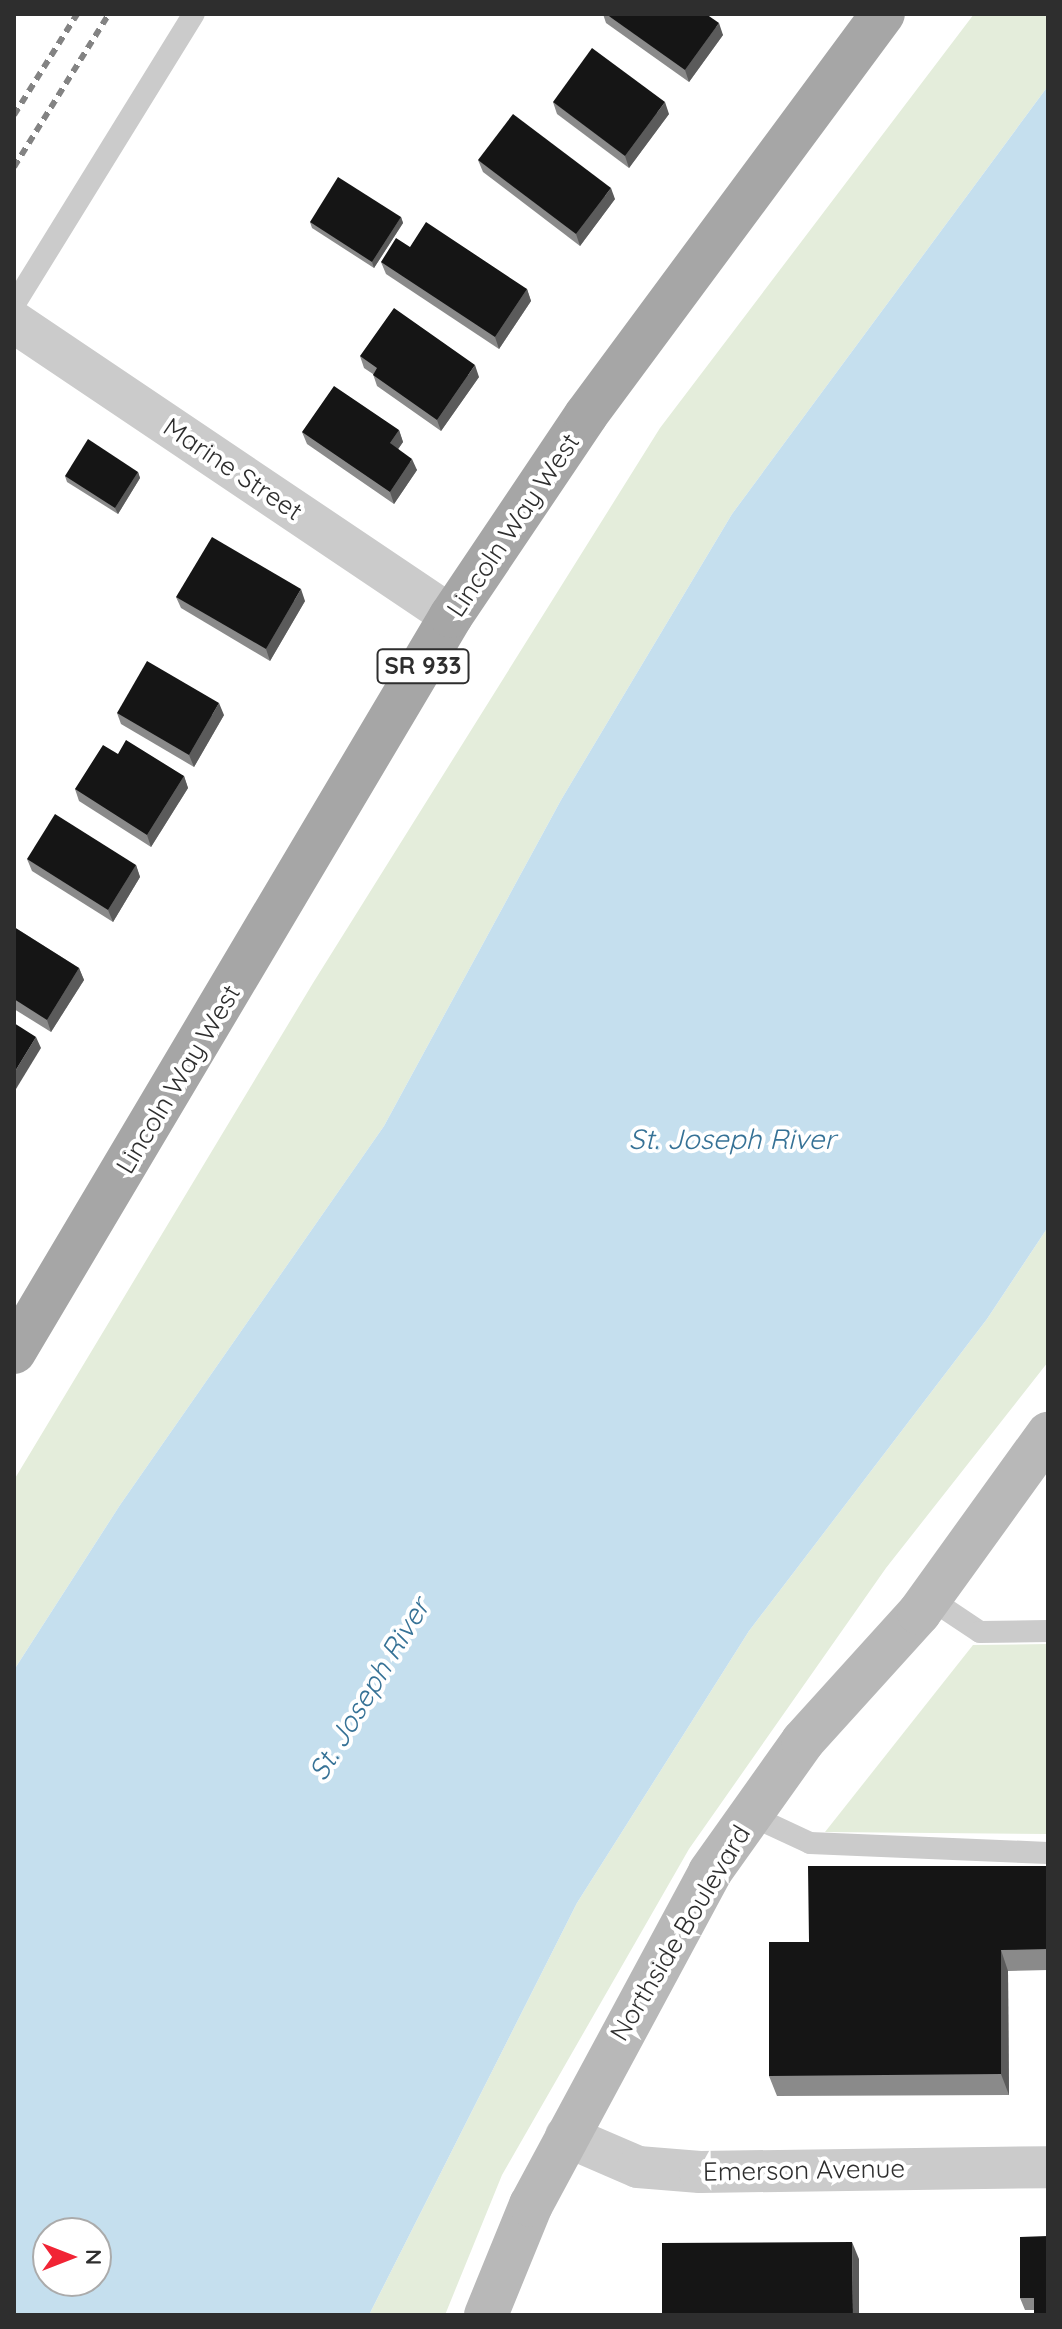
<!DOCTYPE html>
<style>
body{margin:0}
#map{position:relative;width:1062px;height:2329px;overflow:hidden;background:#fff;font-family:Quicksand,sans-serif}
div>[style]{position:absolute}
.green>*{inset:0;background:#e4eddb}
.water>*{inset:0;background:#c5dfee}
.lane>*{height:22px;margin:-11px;padding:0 11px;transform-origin:11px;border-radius:11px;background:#cbcbcb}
.street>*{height:42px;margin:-21px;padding:0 21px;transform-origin:21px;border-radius:21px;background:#cbcbcb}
.secondary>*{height:44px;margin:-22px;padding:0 22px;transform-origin:22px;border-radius:22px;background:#b8b8b8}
.primary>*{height:44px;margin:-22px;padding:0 22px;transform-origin:22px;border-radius:22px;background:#a6a6a6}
.rail>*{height:6px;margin-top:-3px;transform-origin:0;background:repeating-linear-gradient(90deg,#838383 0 8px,transparent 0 14px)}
.wall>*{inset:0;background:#8a8a8a}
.shaded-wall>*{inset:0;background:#5b5b5b}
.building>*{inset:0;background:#151515}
span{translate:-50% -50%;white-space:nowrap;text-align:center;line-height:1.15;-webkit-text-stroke:8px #fff;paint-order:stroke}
.shield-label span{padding:2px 6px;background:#fff;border:2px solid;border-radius:6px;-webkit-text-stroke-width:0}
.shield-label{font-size:24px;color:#2e2e2e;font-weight:700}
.street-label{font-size:26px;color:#2e2e2e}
.water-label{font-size:28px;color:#367296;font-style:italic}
.frame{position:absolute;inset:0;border:16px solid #2e2e2e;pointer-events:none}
.north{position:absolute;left:32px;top:2217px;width:80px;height:80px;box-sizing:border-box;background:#fff;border:2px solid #ababab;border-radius:50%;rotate:90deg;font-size:22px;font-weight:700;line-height:32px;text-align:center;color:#2e2e2e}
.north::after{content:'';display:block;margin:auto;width:28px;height:36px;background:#f12435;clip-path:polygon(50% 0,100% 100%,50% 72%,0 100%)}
</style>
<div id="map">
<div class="green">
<i style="clip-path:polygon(974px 14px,1048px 14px,1048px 86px,732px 514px,561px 800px,384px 1126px,120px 1505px,14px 1670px,14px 1480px,313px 983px,660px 428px)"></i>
<i style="clip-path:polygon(1048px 1227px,1048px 1362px,886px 1568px,689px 1849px,502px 2175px,445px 2315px,369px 2315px,577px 1903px,749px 1631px,987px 1319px)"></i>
<i style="clip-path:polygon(1048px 1644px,1048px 1834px,825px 1832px,973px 1645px)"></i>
</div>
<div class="water">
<i style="clip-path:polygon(evenodd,1048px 86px,1048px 1227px,987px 1319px,749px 1631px,577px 1903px,369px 2315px,14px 2315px,14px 1670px,120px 1505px,384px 1126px,561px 800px,732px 514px,1048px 86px,48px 2233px,96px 2233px,96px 2281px,48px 2281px,48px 2233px)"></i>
</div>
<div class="lane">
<i style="left:14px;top:305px;width:342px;rotate:-58.3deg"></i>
<i style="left:929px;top:1598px;width:61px;rotate:33.7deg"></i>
<i style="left:980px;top:1632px;width:68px;rotate:-0.8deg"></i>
<i style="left:750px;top:1815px;width:66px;rotate:25deg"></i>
<i style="left:810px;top:1843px;width:238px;rotate:2.4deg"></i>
</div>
<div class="street">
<i style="left:14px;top:322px;width:527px;rotate:33.93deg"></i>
<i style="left:566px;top:2136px;width:78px;rotate:23.3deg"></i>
<i style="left:638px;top:2167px;width:62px;rotate:4.6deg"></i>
<i style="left:700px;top:2172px;width:348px;rotate:-0.8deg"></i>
</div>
<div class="secondary">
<i style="left:486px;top:2315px;width:119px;rotate:-67.8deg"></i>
<i style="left:531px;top:2205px;width:378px;rotate:-61.7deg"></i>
<i style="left:710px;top:1872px;width:161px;rotate:-54.6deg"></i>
<i style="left:803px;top:1741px;width:173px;rotate:-47.8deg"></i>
<i style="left:919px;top:1613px;width:221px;rotate:-54.2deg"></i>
</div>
<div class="primary">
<i style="left:14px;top:1352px;width:856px;rotate:-59.3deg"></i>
<i style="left:451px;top:616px;width:242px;rotate:-56.1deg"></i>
<i style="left:586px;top:415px;width:499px;rotate:-53.5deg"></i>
</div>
<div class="rail">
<i style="left:14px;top:115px;width:119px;rotate:-58deg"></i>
<i style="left:14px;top:167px;width:180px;rotate:-58.2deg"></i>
</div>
<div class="wall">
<i style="clip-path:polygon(603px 14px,706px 14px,723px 35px,689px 82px,606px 23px)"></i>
<i style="clip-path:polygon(553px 102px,669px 114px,629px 168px,557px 114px)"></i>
<i style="clip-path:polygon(478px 160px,615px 199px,580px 246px,483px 172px)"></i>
<i style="clip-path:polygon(401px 217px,403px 223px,374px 268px,312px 228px,310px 222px)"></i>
<i style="clip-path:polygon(410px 247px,527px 289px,531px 301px,499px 349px,386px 274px,381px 262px)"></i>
<i style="clip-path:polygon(360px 356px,479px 377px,441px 431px,377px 386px,373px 374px,364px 368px)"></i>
<i style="clip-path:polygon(399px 430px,403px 442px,398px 449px,417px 470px,394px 504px,307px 444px,302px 432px)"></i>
<i style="clip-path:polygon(138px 472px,140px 478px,118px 514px,67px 482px,65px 476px)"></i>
<i style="clip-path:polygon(176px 597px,305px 601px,270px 661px,181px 608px)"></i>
<i style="clip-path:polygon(117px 713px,224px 715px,194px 767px,121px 724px)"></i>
<i style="clip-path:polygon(118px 754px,184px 776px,188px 788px,151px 847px,79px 801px,75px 789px)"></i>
<i style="clip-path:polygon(27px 859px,136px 865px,140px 877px,113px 922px,32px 871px)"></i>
<i style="clip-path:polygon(14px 927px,79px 968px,84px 980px,51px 1032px,14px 1009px)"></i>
<i style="clip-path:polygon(1048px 1866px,1048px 1970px,1008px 1971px,1009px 2095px,777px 2096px,769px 2076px,809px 1942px)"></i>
<i style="clip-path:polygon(1048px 2236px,1048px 2315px,1035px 2315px,1034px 2310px,1025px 2310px,1020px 2298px)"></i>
</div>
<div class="shaded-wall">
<i style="clip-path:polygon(719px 23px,723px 35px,689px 82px,685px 70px)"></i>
<i style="clip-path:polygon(665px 102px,669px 114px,629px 168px,625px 156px)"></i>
<i style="clip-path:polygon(611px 188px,615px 199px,580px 246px,576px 234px)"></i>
<i style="clip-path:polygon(401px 217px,403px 223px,374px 268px,372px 262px)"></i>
<i style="clip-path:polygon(527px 289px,531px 301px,499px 349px,495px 337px)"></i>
<i style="clip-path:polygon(475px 365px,479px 377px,441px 431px,437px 420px)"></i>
<i style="clip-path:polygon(399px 430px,403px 442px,394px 455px,390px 443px)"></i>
<i style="clip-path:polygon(412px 459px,417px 470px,394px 504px,390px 492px)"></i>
<i style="clip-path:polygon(138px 472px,140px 478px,118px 514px,115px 508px)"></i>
<i style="clip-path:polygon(301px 589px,305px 601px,270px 661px,266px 649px)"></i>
<i style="clip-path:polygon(219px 703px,224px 715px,194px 767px,189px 755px)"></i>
<i style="clip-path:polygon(184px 776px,188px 788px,151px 847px,147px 835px)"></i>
<i style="clip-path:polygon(136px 865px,140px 877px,113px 922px,108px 910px)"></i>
<i style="clip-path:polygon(79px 968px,84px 980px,51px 1032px,47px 1020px)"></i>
<i style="clip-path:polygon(36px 1037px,41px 1048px,16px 1089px,14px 1084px,14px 1073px)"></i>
<i style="clip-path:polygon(1001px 1950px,1008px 1971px,1009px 2095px,1001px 2074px)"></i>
<i style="clip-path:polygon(852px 2242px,859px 2259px,859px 2315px,853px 2315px)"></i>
</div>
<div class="building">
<i style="clip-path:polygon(606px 14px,706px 14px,719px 23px,685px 70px)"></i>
<i style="clip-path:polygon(592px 48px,665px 102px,625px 156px,553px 102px)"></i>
<i style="clip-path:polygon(513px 114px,611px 188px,576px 234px,478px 160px)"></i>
<i style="clip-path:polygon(338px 177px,401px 217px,372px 262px,310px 222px)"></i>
<i style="clip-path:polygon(426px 222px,527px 289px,495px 337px,381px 262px,396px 238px,410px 247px)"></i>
<i style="clip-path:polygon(394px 308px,475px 365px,437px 420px,373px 375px,377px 368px,360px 356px)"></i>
<i style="clip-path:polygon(334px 386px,399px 430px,390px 443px,412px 459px,390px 492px,302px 432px)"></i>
<i style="clip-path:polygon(88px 439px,138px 472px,115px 508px,65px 476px)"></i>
<i style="clip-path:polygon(212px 537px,301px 589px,266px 649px,176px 597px)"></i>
<i style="clip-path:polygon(147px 661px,219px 703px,189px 755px,117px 713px)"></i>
<i style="clip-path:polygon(126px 740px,184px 776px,147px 835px,75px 789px,103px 745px,118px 754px)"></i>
<i style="clip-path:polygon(55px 814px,136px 865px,108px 910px,27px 859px)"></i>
<i style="clip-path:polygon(14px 927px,79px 968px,47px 1020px,14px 999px)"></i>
<i style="clip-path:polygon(14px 1023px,36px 1037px,14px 1073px)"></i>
<i style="clip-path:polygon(808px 1866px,1048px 1866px,1048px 1949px,1001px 1950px,1001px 2074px,769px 2076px,769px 1942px,809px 1942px)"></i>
<i style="clip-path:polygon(1048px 2236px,1048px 2314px,1034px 2314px,1034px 2298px,1020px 2298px,1020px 2237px)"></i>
<i style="clip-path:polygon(852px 2242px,853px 2315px,662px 2315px,662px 2243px)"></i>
</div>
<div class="shield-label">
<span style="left:423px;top:666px">SR 933</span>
</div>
<div class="street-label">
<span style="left:233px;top:469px;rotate:34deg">Marine Street</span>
<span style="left:513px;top:525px;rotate:-56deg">Lincoln Way West</span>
<span style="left:178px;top:1079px;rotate:-59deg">Lincoln Way West</span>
<span style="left:680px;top:1933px;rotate:-59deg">Northside Boulevard</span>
<span style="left:804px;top:2170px;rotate:-1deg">Emerson Avenue</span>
</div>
<div class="water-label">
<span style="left:732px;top:1139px">St. Joseph River</span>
<span style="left:369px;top:1689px;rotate:-59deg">St. Joseph River</span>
</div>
<div class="frame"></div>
<div class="north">N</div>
</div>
